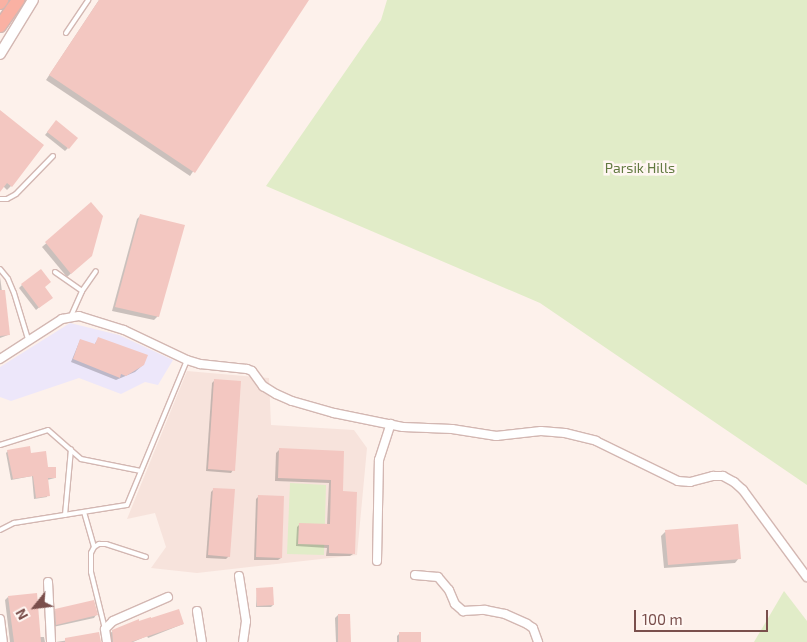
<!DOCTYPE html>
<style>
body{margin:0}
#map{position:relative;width:807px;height:642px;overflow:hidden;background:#fdf1eb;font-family:"Exo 2",sans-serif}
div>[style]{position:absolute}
.residential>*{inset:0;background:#f7e3dc}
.education>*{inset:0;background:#ede7fa}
.green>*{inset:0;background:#e1ecc8}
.shadow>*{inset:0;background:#0003}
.building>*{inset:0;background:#f3c7c1}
.roads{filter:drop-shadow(1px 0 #d3b7b2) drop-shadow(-1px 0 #d3b7b2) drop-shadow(0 1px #d3b7b2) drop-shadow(0 -1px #d3b7b2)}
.service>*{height:4px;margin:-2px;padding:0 2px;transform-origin:2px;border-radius:2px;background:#fff}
.minor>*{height:8px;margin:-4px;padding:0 4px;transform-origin:4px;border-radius:4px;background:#fff}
.secondary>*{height:10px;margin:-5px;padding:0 5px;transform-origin:5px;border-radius:5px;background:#fff}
.trunk>*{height:12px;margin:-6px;padding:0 6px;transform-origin:6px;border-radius:6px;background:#fab1a3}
span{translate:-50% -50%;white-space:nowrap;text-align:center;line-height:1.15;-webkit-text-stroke:5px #fff6f2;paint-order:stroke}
.park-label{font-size:14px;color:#627a41}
.north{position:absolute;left:10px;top:582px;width:50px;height:50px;-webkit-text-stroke:4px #fff6f2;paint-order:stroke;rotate:241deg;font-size:14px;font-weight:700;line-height:20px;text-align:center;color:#7a4f4c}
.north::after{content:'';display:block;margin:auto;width:18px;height:22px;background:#7a4f4c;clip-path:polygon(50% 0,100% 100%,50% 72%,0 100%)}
.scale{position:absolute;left:634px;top:610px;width:134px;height:22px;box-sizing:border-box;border:2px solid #7a4f4c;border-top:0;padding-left:6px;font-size:15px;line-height:18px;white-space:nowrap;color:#7a4f4c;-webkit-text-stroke:4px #fff6f2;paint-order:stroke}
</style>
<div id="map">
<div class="residential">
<i style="clip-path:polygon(187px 371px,269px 378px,271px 425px,354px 430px,367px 448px,357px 555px,197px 573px,151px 568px,166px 547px,155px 513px,127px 519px)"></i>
</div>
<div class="education">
<i style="clip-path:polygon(70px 323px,119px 335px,173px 360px,158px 385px,145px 382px,121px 394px,79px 378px,11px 401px,0 397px,0 367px)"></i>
</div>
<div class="green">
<i style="clip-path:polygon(387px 0,807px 0,807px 485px,540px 303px,266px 186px,381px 20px)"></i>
<i style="clip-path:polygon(290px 483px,326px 485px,324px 555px,287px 554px)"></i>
<i style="clip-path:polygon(784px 591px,807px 621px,807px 642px,754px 642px)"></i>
</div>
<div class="shadow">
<i style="clip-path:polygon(99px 0,307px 0,190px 176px,46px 80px)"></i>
<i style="clip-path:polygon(0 112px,11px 186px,7px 190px,3px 186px,0 190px)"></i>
<i style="clip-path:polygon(53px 125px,68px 148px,65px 151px,45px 135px)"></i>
<i style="clip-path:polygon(91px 204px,86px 260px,67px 277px,42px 247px)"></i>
<i style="clip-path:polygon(141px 215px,158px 316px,154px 320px,112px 311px,137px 219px)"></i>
<i style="clip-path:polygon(0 277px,8px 335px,0 338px)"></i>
<i style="clip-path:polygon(22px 285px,43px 288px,48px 300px,36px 310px,19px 288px)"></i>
<i style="clip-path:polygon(98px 339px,143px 365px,135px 372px,116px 380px,71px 362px,80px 340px,94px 345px)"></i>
<i style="clip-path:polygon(215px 380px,233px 470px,231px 473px,206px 471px,212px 383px)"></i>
<i style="clip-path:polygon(279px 450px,343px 452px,341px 492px,353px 554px,350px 556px,326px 556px,327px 548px,296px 546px,297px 527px,300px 524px,327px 525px,329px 483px,275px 481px,276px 453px)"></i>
<i style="clip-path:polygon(8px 451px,30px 454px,47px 468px,55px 478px,47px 480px,47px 497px,34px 499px,32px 476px,11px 480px,6px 453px)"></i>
<i style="clip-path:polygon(214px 489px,229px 556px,226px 559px,206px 558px,211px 492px)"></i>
<i style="clip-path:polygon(259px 496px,281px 558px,278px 560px,254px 560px,256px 499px)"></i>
<i style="clip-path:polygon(665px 532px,739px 558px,735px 563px,664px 568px,661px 536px)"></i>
<i style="clip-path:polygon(257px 590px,273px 605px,271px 607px,256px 607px)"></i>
<i style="clip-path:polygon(8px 597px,39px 637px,44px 637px,45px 642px,10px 642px,5px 600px)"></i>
<i style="clip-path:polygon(56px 610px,96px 615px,94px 618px,53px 627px,53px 613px)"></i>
<i style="clip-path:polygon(338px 615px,350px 642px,336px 642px,335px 618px)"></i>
<i style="clip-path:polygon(139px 622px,183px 624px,148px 638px,147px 636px,133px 642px,109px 642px,109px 634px,113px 631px)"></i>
<i style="clip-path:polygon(400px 633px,420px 642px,397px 642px,397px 636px)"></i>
<i style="clip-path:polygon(76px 639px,100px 642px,56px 642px)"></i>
</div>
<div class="building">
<i style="clip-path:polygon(99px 0,309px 0,195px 173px,49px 75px)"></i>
<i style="clip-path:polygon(0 110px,44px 145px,12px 187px,7px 183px,0 192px)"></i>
<i style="clip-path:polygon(56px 120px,78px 138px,69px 149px,47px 132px)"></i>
<i style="clip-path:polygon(91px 202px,103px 216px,92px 256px,71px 274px,45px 242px)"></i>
<i style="clip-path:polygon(140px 214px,185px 225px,159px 317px,115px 307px)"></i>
<i style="clip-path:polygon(41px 269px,51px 282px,45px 287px,53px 298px,39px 308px,21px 284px)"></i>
<i style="clip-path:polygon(0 290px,5px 290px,10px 335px,0 336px)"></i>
<i style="clip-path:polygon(98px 337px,148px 355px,144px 365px,126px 376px,121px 374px,120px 378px,73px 359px,80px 339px,95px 344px)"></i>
<i style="clip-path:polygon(214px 379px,241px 381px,235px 471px,208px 469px)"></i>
<i style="clip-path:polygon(30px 446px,31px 453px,46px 451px,48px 467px,56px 467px,56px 478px,48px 478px,50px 496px,36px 498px,33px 476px,13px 479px,7px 450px)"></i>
<i style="clip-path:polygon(279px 448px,344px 451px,343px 491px,357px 492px,355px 554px,329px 553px,329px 545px,298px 544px,299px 523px,330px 524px,331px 480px,278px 478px)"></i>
<i style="clip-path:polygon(213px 488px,235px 489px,230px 557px,208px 555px)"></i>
<i style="clip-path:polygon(258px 495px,284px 496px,282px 558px,256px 557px)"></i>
<i style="clip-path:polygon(738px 524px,741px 559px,668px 565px,665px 530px)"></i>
<i style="clip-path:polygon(273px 587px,274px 605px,257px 606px,256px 588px)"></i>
<i style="clip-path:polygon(37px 593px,41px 642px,14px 642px,8px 596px)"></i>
<i style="clip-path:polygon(94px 600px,98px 615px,56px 625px,55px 609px)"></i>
<i style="clip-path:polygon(179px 609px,184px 624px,131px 642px,113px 642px,112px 630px,139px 619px,139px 621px,151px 617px,151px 618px)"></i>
<i style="clip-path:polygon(338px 614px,350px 614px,351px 642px,338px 642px)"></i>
<i style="clip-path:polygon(99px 632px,101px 642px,65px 642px,65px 638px)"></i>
<i style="clip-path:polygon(399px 632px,421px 632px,421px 642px,399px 642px)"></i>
</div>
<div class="roads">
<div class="service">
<i style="left:66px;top:33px;width:40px;rotate:-56deg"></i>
<i style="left:0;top:199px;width:7px"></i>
<i style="left:7px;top:199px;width:10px;rotate:-29deg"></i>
<i style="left:16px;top:194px;width:53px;rotate:-45.8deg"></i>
<i style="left:0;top:269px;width:13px;rotate:51deg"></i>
<i style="left:8px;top:279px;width:15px;rotate:67deg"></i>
<i style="left:14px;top:293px;width:48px;rotate:73.1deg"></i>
<i style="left:55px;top:272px;width:33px;rotate:35deg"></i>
<i style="left:71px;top:316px;width:27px;rotate:-66deg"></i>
<i style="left:82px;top:291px;width:24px;rotate:-55deg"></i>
<i style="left:0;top:445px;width:50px;rotate:-17.4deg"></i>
<i style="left:48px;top:430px;width:44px;rotate:41.3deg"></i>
<i style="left:81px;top:459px;width:61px;rotate:11.3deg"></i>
<i style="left:84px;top:512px;width:36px;rotate:74deg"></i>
<i style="left:65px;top:515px;width:66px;rotate:-84.8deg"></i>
<i style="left:0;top:530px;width:16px;rotate:-27deg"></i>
<i style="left:14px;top:523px;width:114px;rotate:-9.1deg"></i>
<i style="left:127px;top:505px;width:157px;rotate:-67.5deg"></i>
<i style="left:105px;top:629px;width:59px;rotate:-103.8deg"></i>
<i style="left:91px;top:572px;width:19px;rotate:-90deg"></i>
<i style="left:91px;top:553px;width:7px;rotate:-63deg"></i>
<i style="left:94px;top:547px;width:6px;rotate:-31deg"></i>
<i style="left:99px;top:544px;width:7px"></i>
<i style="left:106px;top:544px;width:42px;rotate:18deg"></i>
</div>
<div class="minor">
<i style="left:0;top:359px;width:74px;rotate:-32.8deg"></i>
<i style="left:62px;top:319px;width:17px;rotate:-10deg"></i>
<i style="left:79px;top:316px;width:47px;rotate:17.3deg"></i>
<i style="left:124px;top:330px;width:70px;rotate:25.5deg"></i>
<i style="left:187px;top:360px;width:14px;rotate:17deg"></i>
<i style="left:200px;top:364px;width:47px;rotate:6.1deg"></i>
<i style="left:247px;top:369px;width:5px;rotate:22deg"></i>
<i style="left:252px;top:371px;width:19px;rotate:54deg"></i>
<i style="left:263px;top:386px;width:15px;rotate:32deg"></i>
<i style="left:276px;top:394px;width:17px;rotate:24deg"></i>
<i style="left:292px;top:401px;width:44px;rotate:15.9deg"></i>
<i style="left:334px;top:413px;width:70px;rotate:11.5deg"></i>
<i style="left:403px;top:427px;width:49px;rotate:2.3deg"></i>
<i style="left:452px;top:429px;width:45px;rotate:9deg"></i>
<i style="left:496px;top:436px;width:45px;rotate:-6.3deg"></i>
<i style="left:541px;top:431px;width:24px;rotate:5deg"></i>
<i style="left:565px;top:433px;width:32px;rotate:14deg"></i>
<i style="left:596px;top:441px;width:91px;rotate:26deg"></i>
<i style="left:678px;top:481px;width:12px;rotate:5deg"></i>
<i style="left:690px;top:482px;width:24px;rotate:-15deg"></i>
<i style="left:713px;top:476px;width:10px"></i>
<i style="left:723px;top:476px;width:13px;rotate:29deg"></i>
<i style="left:734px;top:482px;width:12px;rotate:42deg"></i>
<i style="left:743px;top:490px;width:108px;rotate:53.7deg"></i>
<i style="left:377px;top:561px;width:101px;rotate:-88.9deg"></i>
<i style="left:379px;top:460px;width:38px;rotate:-72deg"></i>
<i style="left:415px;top:575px;width:23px;rotate:5deg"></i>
<i style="left:438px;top:577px;width:17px;rotate:50deg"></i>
<i style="left:449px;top:590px;width:15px;rotate:67deg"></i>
<i style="left:455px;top:604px;width:11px;rotate:41deg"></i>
<i style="left:463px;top:611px;width:22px;rotate:-3deg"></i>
<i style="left:485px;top:610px;width:20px;rotate:11deg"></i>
<i style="left:505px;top:614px;width:24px;rotate:24deg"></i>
<i style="left:527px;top:624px;width:7px;rotate:34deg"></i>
<i style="left:533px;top:628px;width:15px;rotate:70deg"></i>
<i style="left:239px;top:576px;width:46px;rotate:81.2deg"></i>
<i style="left:246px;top:621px;width:21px;rotate:98deg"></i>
<i style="left:48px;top:582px;width:60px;rotate:87.1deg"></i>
<i style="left:197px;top:611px;width:31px;rotate:81deg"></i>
<i style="left:0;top:619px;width:23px;rotate:83deg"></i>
<i style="left:107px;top:642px;width:13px;rotate:-99deg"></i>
<i style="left:105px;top:629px;width:11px;rotate:-45deg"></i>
<i style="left:113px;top:621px;width:60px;rotate:-23.6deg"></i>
</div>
<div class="secondary">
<i style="left:0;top:54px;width:63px;rotate:-58.6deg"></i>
</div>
<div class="trunk">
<i style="left:0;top:3px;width:4px;rotate:-56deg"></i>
<i style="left:0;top:26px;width:32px;rotate:-55deg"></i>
</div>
</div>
<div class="park-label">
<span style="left:640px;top:168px">Parsik Hills</span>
</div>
<div class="north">N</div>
<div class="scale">100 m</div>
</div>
